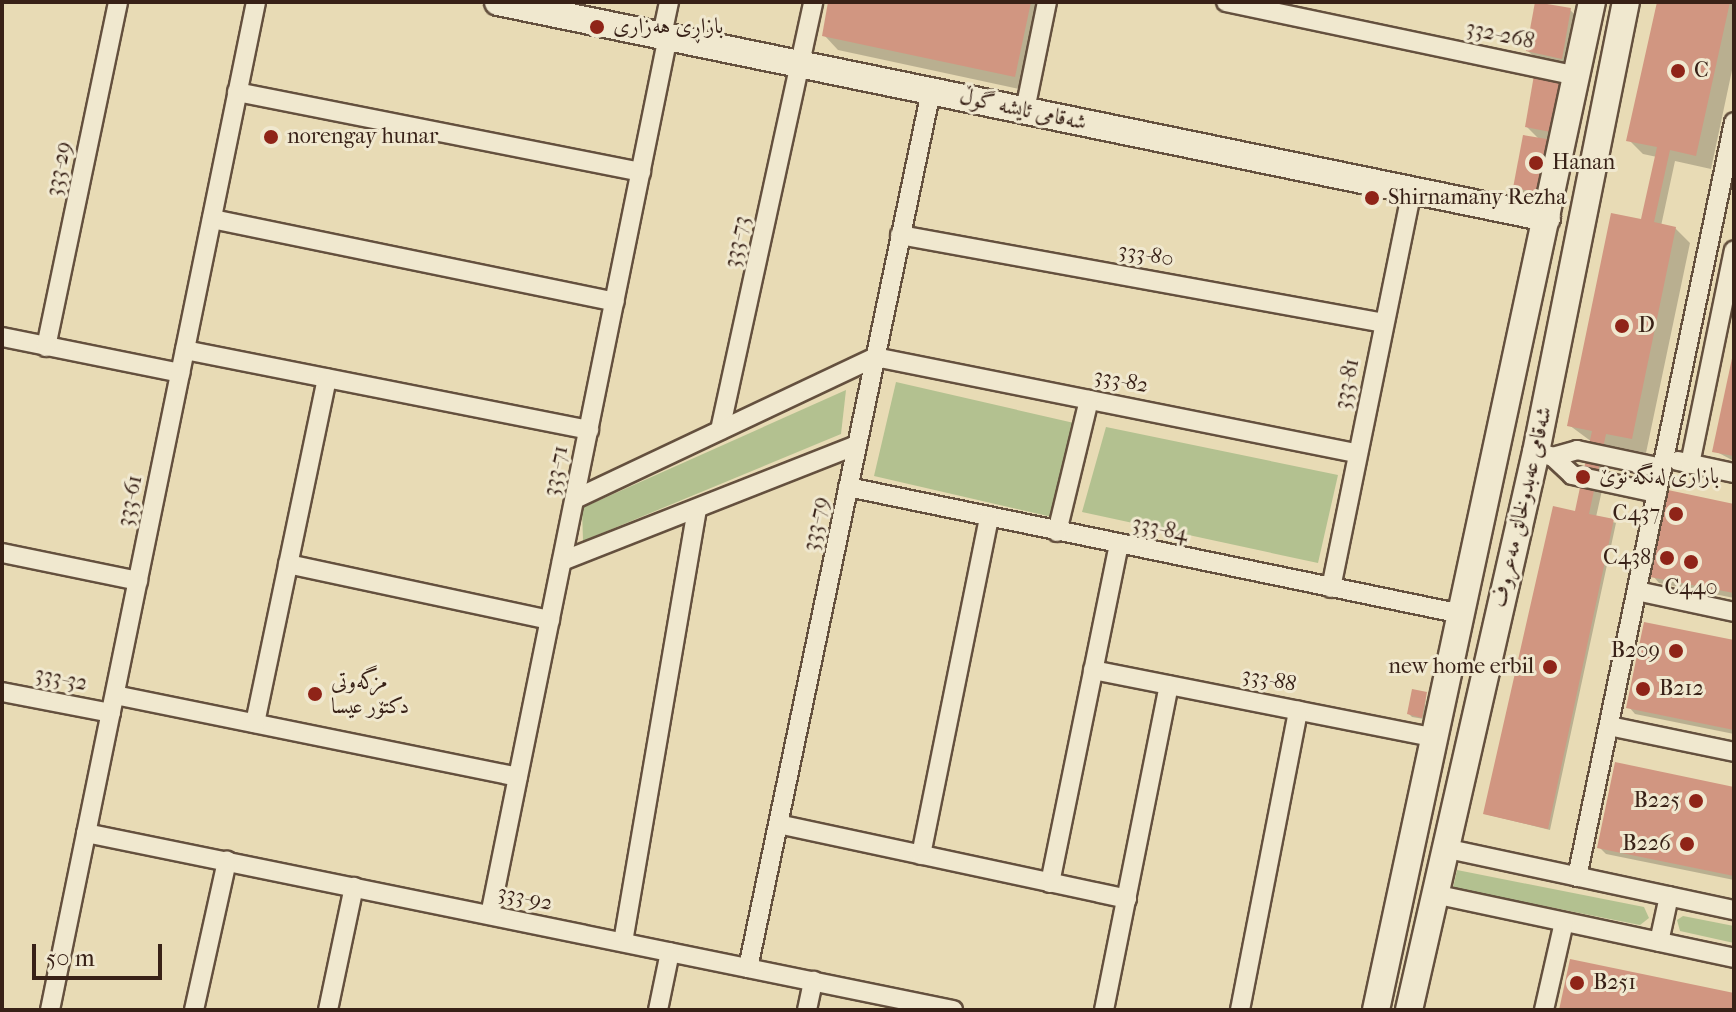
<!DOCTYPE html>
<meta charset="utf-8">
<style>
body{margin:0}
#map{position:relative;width:1736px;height:1012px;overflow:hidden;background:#e8dbb5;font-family:"IM FELL French Canon",Amiri,serif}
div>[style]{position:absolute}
.green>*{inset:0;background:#b3c190}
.shadow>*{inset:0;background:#0003}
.building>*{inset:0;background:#d19681}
.roads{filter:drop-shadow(2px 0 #64503e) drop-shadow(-2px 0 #64503e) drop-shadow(0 2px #64503e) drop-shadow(0 -2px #64503e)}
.street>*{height:18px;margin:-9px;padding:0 9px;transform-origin:9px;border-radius:9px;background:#f0e8cf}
.secondary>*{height:26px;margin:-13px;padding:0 13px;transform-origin:13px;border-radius:13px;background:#f0e8cf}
.dots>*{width:22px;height:22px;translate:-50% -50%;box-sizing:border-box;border:4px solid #f0e8cf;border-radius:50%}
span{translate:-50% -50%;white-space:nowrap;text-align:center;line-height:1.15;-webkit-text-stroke:6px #f0e8cf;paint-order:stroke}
.poi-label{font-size:22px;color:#382117}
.left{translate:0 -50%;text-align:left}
.right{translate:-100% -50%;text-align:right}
.street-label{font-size:22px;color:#382117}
.frame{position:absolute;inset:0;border:4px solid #382117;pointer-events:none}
.scale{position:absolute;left:32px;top:944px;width:130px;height:36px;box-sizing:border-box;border:4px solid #382117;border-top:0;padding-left:10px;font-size:24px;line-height:28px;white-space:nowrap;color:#382117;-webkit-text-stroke:6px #f0e8cf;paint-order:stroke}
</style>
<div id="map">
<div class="green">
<i style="clip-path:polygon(896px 382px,1074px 423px,1052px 517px,874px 476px)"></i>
<i style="clip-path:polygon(846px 390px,841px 434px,583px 541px,582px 508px)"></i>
<i style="clip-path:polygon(1106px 427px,1338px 475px,1318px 563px,1082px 512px)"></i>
<i style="clip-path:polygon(1457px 870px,1644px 907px,1649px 918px,1640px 925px,1453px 888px)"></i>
<i style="clip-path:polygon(1683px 916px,1734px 926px,1734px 943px,1680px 931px,1677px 920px)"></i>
</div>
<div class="shadow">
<i style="clip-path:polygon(830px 2px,1048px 2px,1029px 91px,838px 50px,824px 35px)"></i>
<i style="clip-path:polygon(1659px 2px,1734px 2px,1734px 61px,1711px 169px,1675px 161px,1661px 226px,1675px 228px,1690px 243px,1646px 453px,1612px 446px,1596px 517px,1616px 523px,1550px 830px,1485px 814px,1577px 513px,1592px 442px,1569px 425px,1642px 222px,1657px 157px,1643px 154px,1629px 140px)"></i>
<i style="clip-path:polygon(1570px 10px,1592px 31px,1583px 79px,1549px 72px,1528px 51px)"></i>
<i style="clip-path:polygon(1569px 83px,1560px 204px,1526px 198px,1515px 187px,1540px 140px,1527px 127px)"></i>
<i style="clip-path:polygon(1734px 351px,1734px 461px,1715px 451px)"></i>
<i style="clip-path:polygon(1734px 506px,1734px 598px,1659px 583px,1653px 576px)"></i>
<i style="clip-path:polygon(1734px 642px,1734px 734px,1635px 714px,1629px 707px)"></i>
<i style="clip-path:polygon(1426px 694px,1424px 719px,1412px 717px,1409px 714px)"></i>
<i style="clip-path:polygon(1734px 788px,1734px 880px,1606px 854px,1599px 847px)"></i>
</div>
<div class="building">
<i style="clip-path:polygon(828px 2px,1031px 2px,1015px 77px,822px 36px)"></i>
<i style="clip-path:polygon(1535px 2px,1571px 8px,1562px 59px,1526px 51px)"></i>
<i style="clip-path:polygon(1657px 2px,1730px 2px,1696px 156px,1670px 150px,1654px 222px,1676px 227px,1632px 439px,1606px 434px,1589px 514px,1614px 519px,1548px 829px,1483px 814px,1553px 506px,1575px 511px,1592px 431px,1567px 426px,1611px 213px,1641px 219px,1657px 147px,1626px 141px)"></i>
<i style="clip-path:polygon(1534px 75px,1570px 81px,1561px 134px,1525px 127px)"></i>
<i style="clip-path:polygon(1523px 135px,1559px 141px,1549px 194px,1513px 188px)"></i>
<i style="clip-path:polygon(1734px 349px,1734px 456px,1712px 452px)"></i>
<i style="clip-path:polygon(1668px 490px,1734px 504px,1734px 593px,1650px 577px)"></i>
<i style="clip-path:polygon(1644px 622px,1734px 640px,1734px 730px,1626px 708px)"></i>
<i style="clip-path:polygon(1412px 689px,1427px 692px,1422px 718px,1407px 714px)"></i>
<i style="clip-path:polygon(1615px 762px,1734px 787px,1734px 876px,1597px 848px)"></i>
<i style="clip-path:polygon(1570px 959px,1734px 993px,1734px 1010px,1559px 1010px)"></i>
</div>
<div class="roads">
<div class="street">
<i style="left:1226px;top:2px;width:359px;rotate:11.9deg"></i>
<i style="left:662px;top:35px;width:34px;rotate:-78deg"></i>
<i style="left:237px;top:92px;width:412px;rotate:11.2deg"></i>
<i style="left:1025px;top:110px;width:110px;rotate:-78.5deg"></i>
<i style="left:212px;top:219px;width:411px;rotate:11.6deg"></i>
<i style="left:900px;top:235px;width:492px;rotate:10.3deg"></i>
<i style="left:2px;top:337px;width:182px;rotate:11.4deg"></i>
<i style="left:46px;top:347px;width:352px;rotate:-78.2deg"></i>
<i style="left:185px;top:350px;width:412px;rotate:11.2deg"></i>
<i style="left:720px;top:430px;width:438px;rotate:-77.7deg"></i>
<i style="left:1536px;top:452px;width:18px;rotate:16deg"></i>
<i style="left:1553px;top:457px;width:26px;rotate:43deg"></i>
<i style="left:1572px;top:475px;width:87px;rotate:12deg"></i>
<i style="left:1553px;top:457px;width:25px;rotate:-16deg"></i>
<i style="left:1577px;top:450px;width:87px;rotate:12deg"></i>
<i style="left:1678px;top:461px;width:57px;rotate:12.1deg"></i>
<i style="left:1690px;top:464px;width:218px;rotate:-78.4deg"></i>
<i style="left:848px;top:487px;width:627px;rotate:11.69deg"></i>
<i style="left:575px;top:499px;width:332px;rotate:-25.3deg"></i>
<i style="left:875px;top:357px;width:491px;rotate:11.3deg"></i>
<i style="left:1057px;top:532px;width:136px;rotate:-76.4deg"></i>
<i style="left:2px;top:553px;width:139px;rotate:11.6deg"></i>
<i style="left:562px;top:561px;width:317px;rotate:-21.5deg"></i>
<i style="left:288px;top:564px;width:268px;rotate:12.1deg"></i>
<i style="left:1331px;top:588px;width:406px;rotate:-78.5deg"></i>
<i style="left:1637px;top:591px;width:99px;rotate:12.2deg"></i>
<i style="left:1093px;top:670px;width:349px;rotate:11.2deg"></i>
<i style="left:2px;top:692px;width:111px;rotate:10.9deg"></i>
<i style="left:115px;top:695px;width:411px;rotate:11.5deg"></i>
<i style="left:255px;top:723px;width:352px;rotate:-78.2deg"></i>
<i style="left:1609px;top:726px;width:128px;rotate:11.7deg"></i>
<i style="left:778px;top:824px;width:357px;rotate:12.1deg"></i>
<i style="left:86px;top:833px;width:885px;rotate:11.54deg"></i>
<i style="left:1444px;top:848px;width:297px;rotate:12.1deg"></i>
<i style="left:921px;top:855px;width:344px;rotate:-78.6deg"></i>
<i style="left:1577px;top:877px;width:771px;rotate:-78.25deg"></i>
<i style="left:1050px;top:883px;width:345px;rotate:-78.5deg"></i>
<i style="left:1434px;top:894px;width:307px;rotate:12deg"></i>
<i style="left:490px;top:915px;width:897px;rotate:-78.55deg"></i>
<i style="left:623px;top:942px;width:437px;rotate:-80.3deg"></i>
<i style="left:1659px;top:942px;width:47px;rotate:-77.7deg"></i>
<i style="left:748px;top:968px;width:896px;rotate:-78.21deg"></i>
<i style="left:50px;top:1010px;width:1029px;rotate:-78.45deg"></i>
<i style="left:194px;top:1010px;width:153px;rotate:-77.5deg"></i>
<i style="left:328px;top:1010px;width:126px;rotate:-78.1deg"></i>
<i style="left:658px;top:1010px;width:59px;rotate:-78.3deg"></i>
<i style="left:807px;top:1010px;width:30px;rotate:-78deg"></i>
<i style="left:1104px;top:1010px;width:331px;rotate:-78.7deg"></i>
<i style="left:1240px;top:1010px;width:305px;rotate:-79deg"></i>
<i style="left:1544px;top:1010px;width:90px;rotate:-77.2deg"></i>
</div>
<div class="secondary">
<i style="left:498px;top:2px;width:1071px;rotate:11.64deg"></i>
<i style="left:1376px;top:1010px;width:1031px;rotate:-77.91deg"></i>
<i style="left:1409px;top:1010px;width:572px;rotate:-77.18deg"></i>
<i style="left:1536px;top:452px;width:459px;rotate:-78.7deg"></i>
</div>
</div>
<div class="dots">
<i style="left:597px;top:27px;background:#8f2418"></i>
<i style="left:1678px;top:71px;background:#8f2418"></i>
<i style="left:271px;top:137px;background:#8f2418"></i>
<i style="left:1536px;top:163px;background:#8f2418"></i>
<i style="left:1372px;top:198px;background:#8f2418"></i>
<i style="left:1622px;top:326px;background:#8f2418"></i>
<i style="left:1583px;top:477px;background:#8f2418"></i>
<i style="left:1676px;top:514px;background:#8f2418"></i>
<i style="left:1667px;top:558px;background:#8f2418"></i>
<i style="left:1691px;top:562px;background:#8f2418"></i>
<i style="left:1676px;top:651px;background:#8f2418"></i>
<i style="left:1550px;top:667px;background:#8f2418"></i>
<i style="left:1643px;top:689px;background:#8f2418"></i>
<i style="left:315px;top:694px;background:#8f2418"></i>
<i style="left:1696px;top:801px;background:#8f2418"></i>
<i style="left:1687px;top:844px;background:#8f2418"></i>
<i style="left:1577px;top:983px;background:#8f2418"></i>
</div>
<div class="poi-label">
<span class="left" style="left:613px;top:27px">بازاڕی هەزاری</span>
<span class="left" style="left:1694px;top:71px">C</span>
<span class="left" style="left:287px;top:137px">norengay hunar</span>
<span class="left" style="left:1552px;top:163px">Hanan</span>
<span class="left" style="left:1388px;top:198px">Shirnamany Rezha</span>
<span class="left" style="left:1638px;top:326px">D</span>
<span class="left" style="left:1599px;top:477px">بازاری لەنگە نوێ</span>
<span class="right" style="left:1660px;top:514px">C437</span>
<span class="right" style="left:1651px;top:558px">C438</span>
<span style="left:1691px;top:588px">C440</span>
<span class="right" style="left:1660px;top:651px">B209</span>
<span class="right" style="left:1534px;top:667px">new home erbil</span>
<span class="left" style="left:331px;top:694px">مزگەوتی<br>دکتۆر عیسا</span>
<span class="left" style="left:1659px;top:689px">B212</span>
<span class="right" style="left:1680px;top:801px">B225</span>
<span class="right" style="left:1671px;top:844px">B226</span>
<span class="left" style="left:1593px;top:983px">B251</span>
</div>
<div class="street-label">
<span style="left:1500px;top:35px;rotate:12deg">332-268</span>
<span style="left:1023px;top:110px;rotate:12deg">شەقامی ئایشە گوڵ</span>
<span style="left:59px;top:169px;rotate:-78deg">333-29</span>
<span style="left:737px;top:242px;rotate:-78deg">333-73</span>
<span style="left:1146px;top:255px;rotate:10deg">333-80</span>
<span style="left:1121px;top:381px;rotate:11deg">333-82</span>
<span style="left:1347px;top:384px;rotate:-78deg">333-81</span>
<span style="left:556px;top:471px;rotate:-78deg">333-71</span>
<span style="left:130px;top:501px;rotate:-78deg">333-61</span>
<span style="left:1522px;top:507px;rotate:-77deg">شەقامی عەبدولخالق مەعروف</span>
<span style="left:816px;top:524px;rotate:-78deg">333-79</span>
<span style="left:1160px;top:529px;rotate:12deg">333-84</span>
<span style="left:61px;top:679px;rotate:11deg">333-32</span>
<span style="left:1269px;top:680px;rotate:11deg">333-88</span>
<span style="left:525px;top:898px;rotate:12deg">333-92</span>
</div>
<div class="frame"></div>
<div class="scale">50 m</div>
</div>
